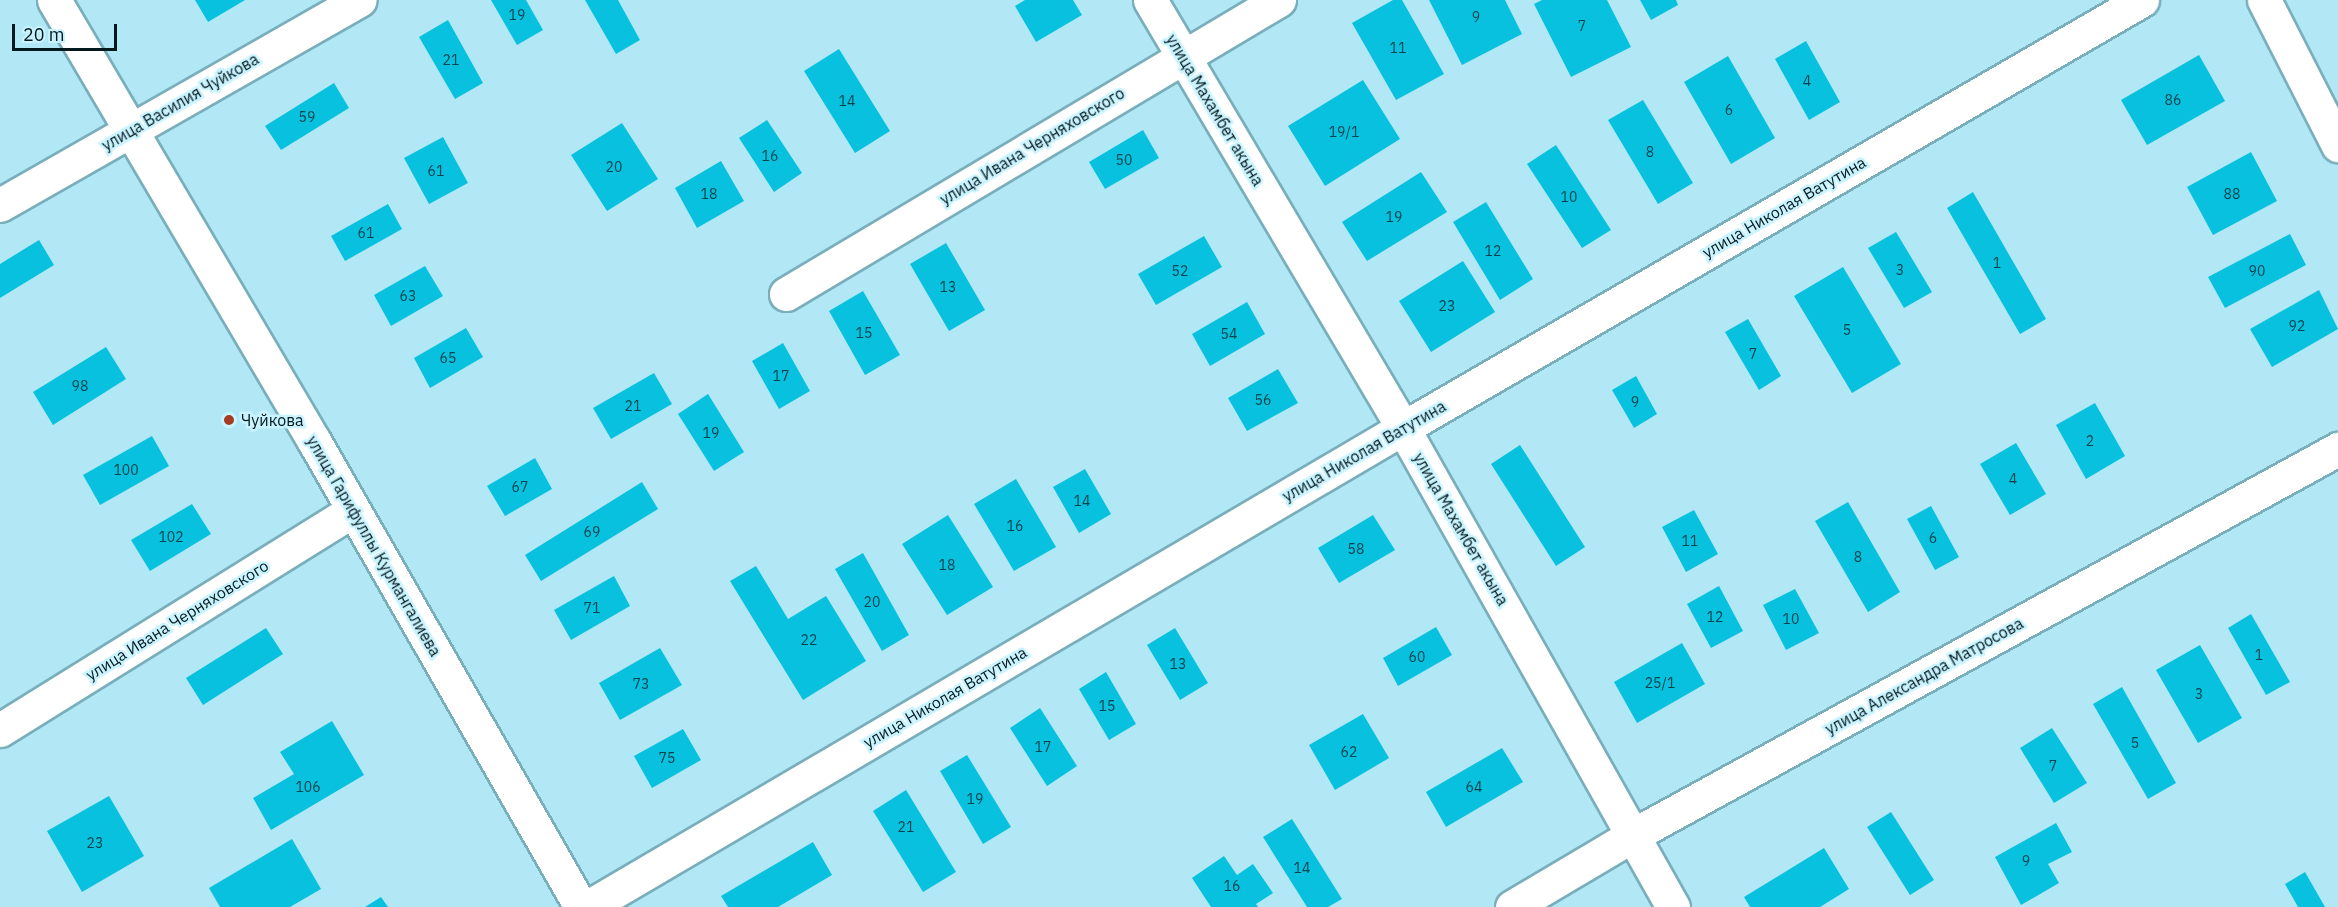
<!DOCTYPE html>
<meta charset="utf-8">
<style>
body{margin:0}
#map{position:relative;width:2338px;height:907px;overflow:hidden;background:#b2e8f6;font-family:"IBM Plex Sans",sans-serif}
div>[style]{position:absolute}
.building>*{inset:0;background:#07c1df}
.roads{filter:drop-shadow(2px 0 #79aebb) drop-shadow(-2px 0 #79aebb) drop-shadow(0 2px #79aebb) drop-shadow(0 -2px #79aebb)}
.minor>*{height:33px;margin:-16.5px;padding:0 16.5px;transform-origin:16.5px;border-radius:16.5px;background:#fff}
.tertiary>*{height:33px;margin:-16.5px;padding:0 16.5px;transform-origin:16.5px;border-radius:16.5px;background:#fff}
.dots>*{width:16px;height:16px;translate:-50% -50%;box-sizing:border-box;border:3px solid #c9f4ff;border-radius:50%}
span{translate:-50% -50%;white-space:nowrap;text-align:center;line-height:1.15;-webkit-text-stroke:5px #c9f4ff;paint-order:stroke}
.number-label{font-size:14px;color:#05434e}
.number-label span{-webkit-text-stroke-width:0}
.street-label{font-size:16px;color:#04191e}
.poi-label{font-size:16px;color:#04191e}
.left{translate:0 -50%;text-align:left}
.scale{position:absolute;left:12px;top:24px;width:105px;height:27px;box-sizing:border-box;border:3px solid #04191e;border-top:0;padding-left:8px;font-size:18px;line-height:21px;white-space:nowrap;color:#04191e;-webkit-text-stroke:4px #c9f4ff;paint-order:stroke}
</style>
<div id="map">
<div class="building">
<i style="clip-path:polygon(195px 0,245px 0,208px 22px)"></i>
<i style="clip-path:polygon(491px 0,526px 0,543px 30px,517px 45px)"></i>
<i style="clip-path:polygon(585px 0,618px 0,640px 40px,616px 54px)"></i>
<i style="clip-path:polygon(1025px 0,1073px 0,1082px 15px,1036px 42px,1015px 6px)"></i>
<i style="clip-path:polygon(1393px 0,1402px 0,1444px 74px,1396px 100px,1352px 23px)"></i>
<i style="clip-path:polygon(1429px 0,1505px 0,1522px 34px,1462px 65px)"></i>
<i style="clip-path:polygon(1542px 0,1607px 0,1631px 47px,1571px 77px,1534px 4px)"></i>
<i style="clip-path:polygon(1640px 0,1676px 0,1678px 5px,1651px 20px)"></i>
<i style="clip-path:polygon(448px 20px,483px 83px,455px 99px,419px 37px)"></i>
<i style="clip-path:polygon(1806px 41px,1840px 102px,1809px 120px,1775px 59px)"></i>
<i style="clip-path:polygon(839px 49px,890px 131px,855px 153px,804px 71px)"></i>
<i style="clip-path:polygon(2199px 55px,2225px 101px,2147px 145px,2121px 100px)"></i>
<i style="clip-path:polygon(1728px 56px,1775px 138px,1731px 164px,1684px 82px)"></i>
<i style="clip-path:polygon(1363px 80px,1400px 139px,1325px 186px,1288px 126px)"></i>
<i style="clip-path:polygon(334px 83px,349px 108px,281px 150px,265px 126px)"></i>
<i style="clip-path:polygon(1643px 100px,1693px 183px,1658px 204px,1608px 120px)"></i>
<i style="clip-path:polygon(767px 120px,802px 173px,774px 192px,739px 138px)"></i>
<i style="clip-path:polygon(622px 123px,658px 179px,607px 211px,571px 155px)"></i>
<i style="clip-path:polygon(1143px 130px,1159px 158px,1105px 189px,1089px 162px)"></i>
<i style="clip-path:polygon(443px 137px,468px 183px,429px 204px,404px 158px)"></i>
<i style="clip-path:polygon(1556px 145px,1611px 230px,1582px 248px,1527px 164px)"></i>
<i style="clip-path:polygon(2251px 152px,2277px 201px,2213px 235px,2187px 187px)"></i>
<i style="clip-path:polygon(721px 161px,744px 201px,697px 228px,675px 188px)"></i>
<i style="clip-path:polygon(1421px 172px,1447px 212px,1367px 261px,1342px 222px)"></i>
<i style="clip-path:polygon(1973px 192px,2046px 319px,2020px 334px,1947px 208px)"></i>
<i style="clip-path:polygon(1486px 202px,1533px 279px,1500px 300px,1453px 222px)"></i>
<i style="clip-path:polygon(388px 204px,402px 229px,345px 261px,331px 236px)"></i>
<i style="clip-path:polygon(1896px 232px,1932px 292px,1904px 308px,1868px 248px)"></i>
<i style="clip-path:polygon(2290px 234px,2306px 265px,2225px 308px,2208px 277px)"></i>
<i style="clip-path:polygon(1204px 236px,1222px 267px,1156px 305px,1138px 274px)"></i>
<i style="clip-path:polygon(39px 240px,54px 265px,0 298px,0 264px)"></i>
<i style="clip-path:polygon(946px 243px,985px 310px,949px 331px,910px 264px)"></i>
<i style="clip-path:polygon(1463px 261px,1495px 312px,1431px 352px,1399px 301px)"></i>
<i style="clip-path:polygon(425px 266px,443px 296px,391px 326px,374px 295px)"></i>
<i style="clip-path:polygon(1843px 267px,1901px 364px,1852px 393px,1794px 296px)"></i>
<i style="clip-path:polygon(2319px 290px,2338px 329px,2272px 367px,2250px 329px)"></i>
<i style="clip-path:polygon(863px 291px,900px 355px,865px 375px,829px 311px)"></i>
<i style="clip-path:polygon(1247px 302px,1265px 334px,1210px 366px,1192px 334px)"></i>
<i style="clip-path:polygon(1748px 319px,1781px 376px,1759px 390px,1725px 332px)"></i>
<i style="clip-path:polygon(466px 328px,483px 357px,430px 388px,414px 358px)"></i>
<i style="clip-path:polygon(783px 343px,810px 391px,779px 409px,752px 361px)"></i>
<i style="clip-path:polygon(106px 347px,126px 379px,53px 425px,33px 392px)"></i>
<i style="clip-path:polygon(1278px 369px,1298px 403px,1247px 431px,1228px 398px)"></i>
<i style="clip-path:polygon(654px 373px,672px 404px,611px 439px,593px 408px)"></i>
<i style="clip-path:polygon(1636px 376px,1657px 414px,1634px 428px,1612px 390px)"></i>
<i style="clip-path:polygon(708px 394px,744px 452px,714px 471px,678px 414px)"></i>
<i style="clip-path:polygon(2095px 403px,2125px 456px,2086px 479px,2056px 425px)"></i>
<i style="clip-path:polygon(152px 436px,169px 466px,100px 505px,83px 475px)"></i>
<i style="clip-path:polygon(2016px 443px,2046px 494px,2010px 515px,1980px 464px)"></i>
<i style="clip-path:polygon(1520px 445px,1585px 547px,1556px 566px,1491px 464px)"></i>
<i style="clip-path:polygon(535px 458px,552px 489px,505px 516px,487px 486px)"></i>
<i style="clip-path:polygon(1085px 469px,1111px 514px,1079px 533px,1053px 487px)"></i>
<i style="clip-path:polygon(1016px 479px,1056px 547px,1014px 571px,974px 504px)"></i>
<i style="clip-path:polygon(642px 482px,658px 509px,541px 581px,525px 555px)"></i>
<i style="clip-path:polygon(1848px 502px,1900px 592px,1868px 612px,1815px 521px)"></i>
<i style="clip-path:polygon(192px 504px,211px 534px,150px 571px,131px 540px)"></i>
<i style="clip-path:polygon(1931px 506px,1959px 557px,1935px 570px,1907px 519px)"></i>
<i style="clip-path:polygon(1694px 510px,1718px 554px,1686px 572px,1662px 527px)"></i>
<i style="clip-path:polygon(948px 515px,993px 587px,947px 615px,902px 544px)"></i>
<i style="clip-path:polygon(1373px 515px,1395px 550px,1339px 583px,1318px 548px)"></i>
<i style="clip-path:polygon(863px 553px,909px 635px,882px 651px,835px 569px)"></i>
<i style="clip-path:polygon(756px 566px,788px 619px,826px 596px,866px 661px,803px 700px,730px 581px)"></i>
<i style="clip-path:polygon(614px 576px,630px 606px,571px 640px,554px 610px)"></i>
<i style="clip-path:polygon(1719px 586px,1743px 631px,1711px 648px,1687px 604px)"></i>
<i style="clip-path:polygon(1795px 589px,1819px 633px,1786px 650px,1763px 605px)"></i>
<i style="clip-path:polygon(2251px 614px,2290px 682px,2266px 695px,2228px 628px)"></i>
<i style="clip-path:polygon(1436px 627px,1452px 655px,1398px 686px,1383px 658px)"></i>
<i style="clip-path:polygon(266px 628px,283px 654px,203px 705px,186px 678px)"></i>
<i style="clip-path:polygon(1175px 628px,1208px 683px,1180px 700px,1147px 645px)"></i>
<i style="clip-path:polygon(1682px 643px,1705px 684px,1637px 723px,1614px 682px)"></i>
<i style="clip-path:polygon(2200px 645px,2242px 718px,2198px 743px,2156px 670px)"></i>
<i style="clip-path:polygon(660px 648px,682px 685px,620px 720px,599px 683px)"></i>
<i style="clip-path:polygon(1106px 672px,1136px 724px,1109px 740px,1079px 689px)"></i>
<i style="clip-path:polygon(2122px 687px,2176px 783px,2148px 799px,2093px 704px)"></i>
<i style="clip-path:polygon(1040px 708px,1077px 766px,1047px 786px,1010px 728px)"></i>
<i style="clip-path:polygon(1363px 714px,1389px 758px,1335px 790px,1309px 745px)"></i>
<i style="clip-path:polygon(332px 721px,364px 775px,271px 830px,253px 798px,294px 774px,280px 752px)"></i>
<i style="clip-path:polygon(2052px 728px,2087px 783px,2054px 803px,2020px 748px)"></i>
<i style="clip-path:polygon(683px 729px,701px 760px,652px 788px,634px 756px)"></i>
<i style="clip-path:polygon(1502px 748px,1523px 782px,1446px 827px,1426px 792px)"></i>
<i style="clip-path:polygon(967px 755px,1011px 827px,983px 844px,940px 771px)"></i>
<i style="clip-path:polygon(906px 790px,956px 872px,923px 892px,873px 811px)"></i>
<i style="clip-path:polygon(109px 796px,144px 856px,82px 892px,47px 831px)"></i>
<i style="clip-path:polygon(1891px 812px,1934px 880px,1910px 895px,1867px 827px)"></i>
<i style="clip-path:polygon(1292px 819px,1342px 899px,1328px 907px,1307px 907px,1263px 837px)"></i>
<i style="clip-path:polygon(2056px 823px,2072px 852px,2048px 864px,2059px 883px,2021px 905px,1995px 857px)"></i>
<i style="clip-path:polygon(292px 839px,321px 889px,290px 907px,220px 907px,209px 888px)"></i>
<i style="clip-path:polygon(813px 842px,832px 875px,778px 907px,728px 907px,721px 896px)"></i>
<i style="clip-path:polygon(1824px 848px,1849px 889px,1820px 907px,1750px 907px,1744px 897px)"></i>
<i style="clip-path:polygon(1224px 856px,1237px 875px,1253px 864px,1273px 893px,1256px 904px,1258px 907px,1211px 907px,1192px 878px)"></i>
<i style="clip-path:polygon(2305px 872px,2325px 907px,2298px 907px,2285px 884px)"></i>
<i style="clip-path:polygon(381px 897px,388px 907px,365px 907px)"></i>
</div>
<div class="roads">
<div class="minor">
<i style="left:1150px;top:0;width:497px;rotate:59.4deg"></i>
<i style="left:1403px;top:428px;width:550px;rotate:60.59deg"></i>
<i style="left:2264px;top:0;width:163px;rotate:63deg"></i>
<i style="left:0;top:205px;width:414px;rotate:-29.7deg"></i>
<i style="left:786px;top:294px;width:574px;rotate:-30.81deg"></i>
<i style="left:0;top:730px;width:416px;rotate:-31.9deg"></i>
<i style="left:588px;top:907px;width:945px;rotate:-30.44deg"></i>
<i style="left:1403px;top:428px;width:854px;rotate:-30.08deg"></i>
<i style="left:1512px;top:907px;width:143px;rotate:-30.7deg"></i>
<i style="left:1635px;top:834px;width:802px;rotate:-28.71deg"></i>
</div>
<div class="tertiary">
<i style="left:54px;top:0;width:512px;rotate:59.48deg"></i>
<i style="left:314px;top:441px;width:537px;rotate:60.19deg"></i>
</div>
</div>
<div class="dots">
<i style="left:229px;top:420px;background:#a43b22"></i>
</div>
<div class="number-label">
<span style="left:517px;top:15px">19</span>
<span style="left:1476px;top:17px">9</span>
<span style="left:1582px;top:26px">7</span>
<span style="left:1398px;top:48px">11</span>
<span style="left:451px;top:60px">21</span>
<span style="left:1807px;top:81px">4</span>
<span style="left:2173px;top:100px">86</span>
<span style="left:847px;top:101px">14</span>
<span style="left:1729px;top:110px">6</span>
<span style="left:307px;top:117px">59</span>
<span style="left:1344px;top:132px">19/1</span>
<span style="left:1650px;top:152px">8</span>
<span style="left:770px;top:156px">16</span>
<span style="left:1124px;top:160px">50</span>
<span style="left:614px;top:167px">20</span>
<span style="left:436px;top:171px">61</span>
<span style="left:709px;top:194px">18</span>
<span style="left:2232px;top:194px">88</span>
<span style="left:1569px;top:197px">10</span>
<span style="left:1394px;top:217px">19</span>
<span style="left:366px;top:233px">61</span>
<span style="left:1493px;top:251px">12</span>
<span style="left:1997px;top:263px">1</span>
<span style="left:1900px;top:270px">3</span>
<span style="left:1180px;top:271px">52</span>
<span style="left:2257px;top:271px">90</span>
<span style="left:948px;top:287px">13</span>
<span style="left:408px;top:296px">63</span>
<span style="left:1447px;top:306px">23</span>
<span style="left:2297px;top:326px">92</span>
<span style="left:1847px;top:330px">5</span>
<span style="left:864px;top:333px">15</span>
<span style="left:1229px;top:334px">54</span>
<span style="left:1753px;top:354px">7</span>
<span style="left:448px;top:358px">65</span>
<span style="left:781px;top:376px">17</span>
<span style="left:80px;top:386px">98</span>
<span style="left:1263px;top:400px">56</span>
<span style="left:1635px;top:402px">9</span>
<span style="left:633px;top:406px">21</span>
<span style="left:711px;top:433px">19</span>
<span style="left:2090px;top:441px">2</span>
<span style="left:126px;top:470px">100</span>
<span style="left:2013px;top:479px">4</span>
<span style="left:520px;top:487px">67</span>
<span style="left:1082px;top:501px">14</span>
<span style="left:1015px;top:526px">16</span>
<span style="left:592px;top:532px">69</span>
<span style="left:171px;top:537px">102</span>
<span style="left:1933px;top:538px">6</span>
<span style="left:1690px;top:541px">11</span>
<span style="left:1356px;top:549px">58</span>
<span style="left:1858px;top:557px">8</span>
<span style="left:947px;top:565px">18</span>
<span style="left:872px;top:602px">20</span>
<span style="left:592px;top:608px">71</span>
<span style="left:1715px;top:617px">12</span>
<span style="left:1791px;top:619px">10</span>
<span style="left:809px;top:640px">22</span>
<span style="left:2259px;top:655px">1</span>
<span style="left:1417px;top:657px">60</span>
<span style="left:1178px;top:664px">13</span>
<span style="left:1660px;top:683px">25/1</span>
<span style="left:641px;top:684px">73</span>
<span style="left:2199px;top:694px">3</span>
<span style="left:1107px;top:706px">15</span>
<span style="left:2135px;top:743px">5</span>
<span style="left:1043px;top:747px">17</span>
<span style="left:1349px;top:752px">62</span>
<span style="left:667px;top:758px">75</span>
<span style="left:2053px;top:766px">7</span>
<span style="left:308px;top:787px">106</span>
<span style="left:1474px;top:787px">64</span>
<span style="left:975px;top:799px">19</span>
<span style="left:906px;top:827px">21</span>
<span style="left:95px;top:843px">23</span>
<span style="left:2026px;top:861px">9</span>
<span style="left:1302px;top:868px">14</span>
<span style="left:1232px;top:886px">16</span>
</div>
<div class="street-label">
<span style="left:180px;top:102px;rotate:-30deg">улица Василия Чуйкова</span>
<span style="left:1215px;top:110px;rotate:59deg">улица Махамбет акына</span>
<span style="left:1032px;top:146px;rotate:-31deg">улица Ивана Черняховского</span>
<span style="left:1784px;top:207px;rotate:-30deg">улица Николая Ватутина</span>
<span style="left:1364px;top:451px;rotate:-30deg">улица Николая Ватутина</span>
<span style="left:1461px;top:529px;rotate:60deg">улица Махамбет акына</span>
<span style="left:374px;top:546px;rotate:60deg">улица Гарифуллы Курмангалиева</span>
<span style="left:177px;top:620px;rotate:-32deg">улица Ивана Черняховского</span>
<span style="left:1924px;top:676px;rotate:-29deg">улица Александра Матросова</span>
<span style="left:945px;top:697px;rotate:-30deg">улица Николая Ватутина</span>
</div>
<div class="poi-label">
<span class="left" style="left:241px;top:420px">Чуйкова</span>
</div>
<div class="scale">20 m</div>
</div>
